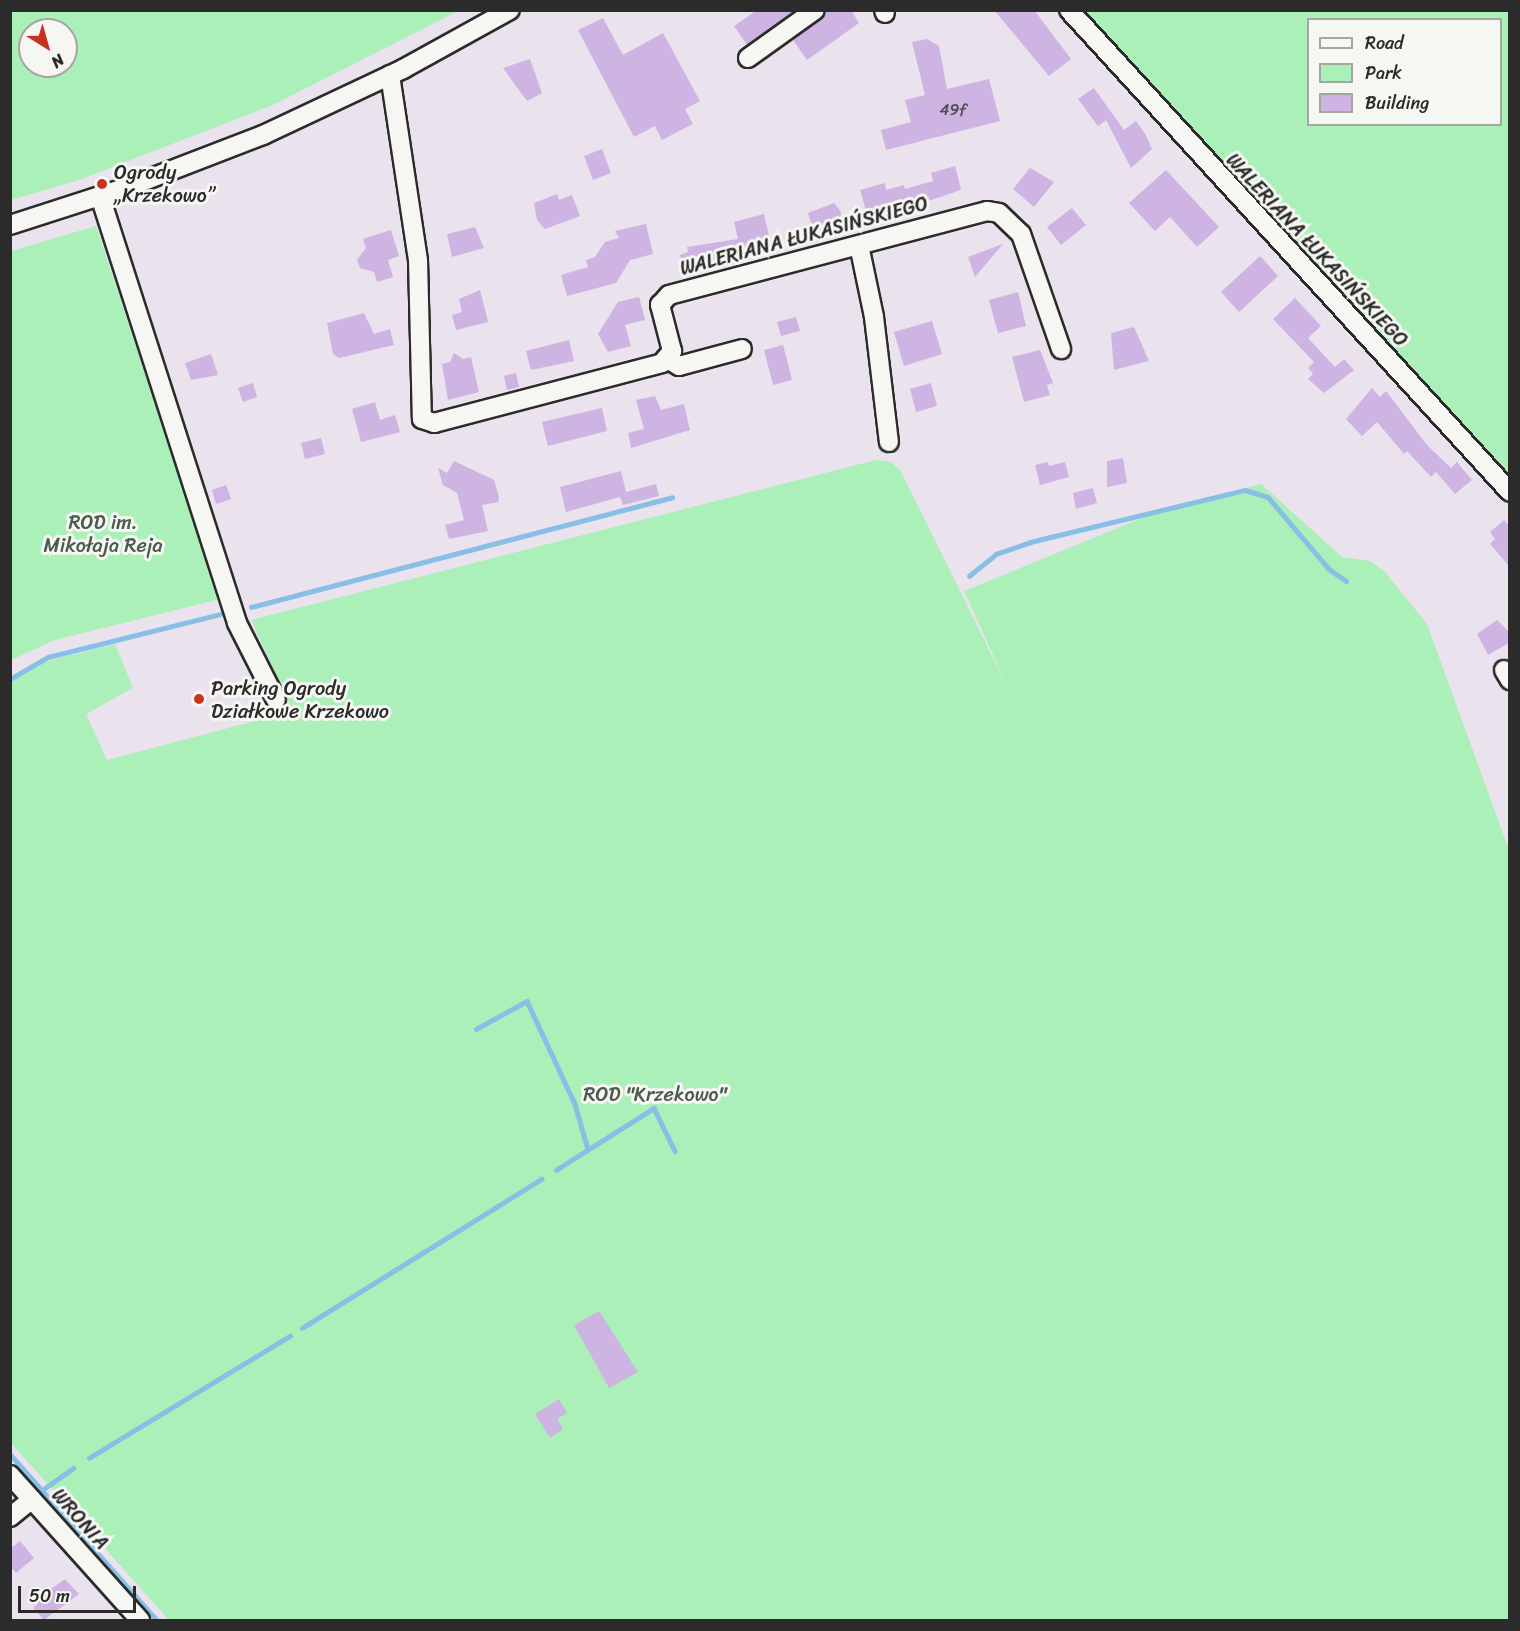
<!DOCTYPE html>
<meta charset="utf-8">
<style>
body{margin:0}
#map{position:relative;width:1520px;height:1631px;overflow:hidden;background:#eae2ed;font-family:Sriracha,sans-serif}
div>[style]{position:absolute}
.green>*{inset:0;background:#abefb9}
.stream>*{height:4.5px;margin:-2.25px;padding:0 2.25px;transform-origin:2.25px;border-radius:2.25px;background:#88bfe6}
.building>*{inset:0;background:#ceb4e2}
.roads{filter:drop-shadow(2px 0 #2b2b2b) drop-shadow(-2px 0 #2b2b2b) drop-shadow(0 2px #2b2b2b) drop-shadow(0 -2px #2b2b2b)}
.minor>*{height:18px;margin:-9px;padding:0 9px;transform-origin:9px;border-radius:9px;background:#f6f6f2}
.dots>*{width:16px;height:16px;translate:-50% -50%;box-sizing:border-box;border:3px solid #f6f6f2;border-radius:50%}
span{translate:-50% -50%;white-space:nowrap;text-align:center;line-height:1.15;-webkit-text-stroke:6px #f6f6f2;paint-order:stroke}
.number-label{font-size:16px;color:#544d59}
.number-label span{-webkit-text-stroke-width:0}
.poi-label{font-size:20px;color:#2b2b2b}
.left{translate:0 -50%;text-align:left}
.street-label{font-size:20px;color:#2b2b2b}
.park-label{font-size:20px;color:#4b5c4e}
.frame{position:absolute;inset:0;border:12px solid #2b2b2b;pointer-events:none}
.legend{position:absolute;left:1307px;top:18px;width:195px;height:108px;box-sizing:border-box;background:#f6f6f2;border:2px solid #a5a5a2;margin:0;padding:8px 10px;list-style:none;font-size:18px;color:#2b2b2b}
.legend li{display:flex;align-items:center;gap:12px;height:30px}
.legend b{width:30px;border:2px solid #a5a5a2}
.north{position:absolute;left:18px;top:18px;width:60px;height:60px;box-sizing:border-box;background:#f6f6f2;border:2px solid #a5a5a2;border-radius:50%;rotate:143deg;font-size:16px;font-weight:700;line-height:24px;text-align:center;color:#2b2b2b}
.north::after{content:'';display:block;margin:auto;width:21px;height:27px;background:#c8321e;clip-path:polygon(50% 0,100% 100%,50% 72%,0 100%)}
.scale{position:absolute;left:18px;top:1586px;width:118px;height:27px;box-sizing:border-box;border:3px solid #2b2b2b;border-top:0;padding-left:8px;font-size:18px;line-height:21px;white-space:nowrap;color:#2b2b2b;-webkit-text-stroke:4px #f6f6f2;paint-order:stroke}
</style>
<div id="map">
<div class="green">
<i style="clip-path:polygon(evenodd,11px 10px,458px 10px,458px 11px,273px 105px,79px 180px,11px 200px,11px 10px,30px 30px,66px 30px,66px 66px,30px 66px,30px 30px)"></i>
<i style="clip-path:polygon(evenodd,1075px 11px,1509px 11px,1509px 473px,1447px 413px,1075px 11px,1308px 20px,1500px 20px,1500px 124px,1308px 124px,1308px 20px)"></i>
<i style="clip-path:polygon(96px 226px,220px 599px,55px 640px,11px 660px,11px 251px)"></i>
<i style="clip-path:polygon(876px 460px,891px 462px,900px 470px,1008px 688px,964px 591px,1157px 512px,1261px 484px,1342px 557px,1370px 561px,1385px 572px,1427px 624px,1509px 850px,1509px 1620px,169px 1620px,11px 1443px,10px 683px,40px 663px,115px 644px,133px 688px,86px 714px,107px 760px,293px 711px,251px 620px)"></i>
</div>
<div class="stream">
<i style="left:969px;top:576px;width:35px;rotate:-39deg"></i>
<i style="left:996px;top:554px;width:36px;rotate:-19deg"></i>
<i style="left:1030px;top:542px;width:221px;rotate:-13.6deg"></i>
<i style="left:1245px;top:490px;width:24px;rotate:17deg"></i>
<i style="left:1268px;top:497px;width:94px;rotate:49.7deg"></i>
<i style="left:1329px;top:569px;width:21px;rotate:35deg"></i>
<i style="left:251px;top:607px;width:435px;rotate:-14.6deg"></i>
<i style="left:10px;top:679px;width:44px;rotate:-30.1deg"></i>
<i style="left:48px;top:657px;width:181px;rotate:-14deg"></i>
<i style="left:476px;top:1029px;width:58px;rotate:-28.8deg"></i>
<i style="left:527px;top:1001px;width:114px;rotate:65deg"></i>
<i style="left:575px;top:1104px;width:47px;rotate:73.9deg"></i>
<i style="left:556px;top:1170px;width:116px;rotate:-32.3deg"></i>
<i style="left:654px;top:1108px;width:48px;rotate:64deg"></i>
<i style="left:302px;top:1328px;width:282px;rotate:-31.9deg"></i>
<i style="left:10px;top:1454px;width:222px;rotate:48.5deg"></i>
<i style="left:89px;top:1458px;width:235px;rotate:-31.3deg"></i>
<i style="left:42px;top:1490px;width:38px;rotate:-35deg"></i>
</div>
<div class="building">
<i style="clip-path:polygon(757px 10px,795px 10px,747px 45px,734px 26px)"></i>
<i style="clip-path:polygon(826px 10px,851px 10px,859px 23px,807px 60px,793px 40px)"></i>
<i style="clip-path:polygon(994px 10px,1034px 10px,1071px 59px,1049px 76px)"></i>
<i style="clip-path:polygon(603px 18px,623px 55px,663px 33px,700px 101px,685px 109px,693px 124px,662px 140px,655px 126px,634px 137px,578px 30px)"></i>
<i style="clip-path:polygon(927px 39px,939px 46px,947px 89px,989px 79px,1000px 121px,886px 150px,881px 130px,911px 122px,905px 100px,925px 95px,912px 42px)"></i>
<i style="clip-path:polygon(530px 59px,542px 93px,527px 101px,503px 68px)"></i>
<i style="clip-path:polygon(1094px 88px,1124px 130px,1136px 121px,1146px 135px,1152px 149px,1131px 168px,1106px 120px,1098px 126px,1078px 99px)"></i>
<i style="clip-path:polygon(602px 149px,611px 173px,593px 180px,584px 156px)"></i>
<i style="clip-path:polygon(955px 166px,961px 190px,869px 221px,860px 190px,885px 183px,886px 190px,904px 185px,905px 189px,933px 181px,931px 173px)"></i>
<i style="clip-path:polygon(1030px 168px,1054px 182px,1034px 207px,1013px 189px)"></i>
<i style="clip-path:polygon(1166px 170px,1219px 227px,1197px 247px,1170px 217px,1155px 231px,1129px 203px)"></i>
<i style="clip-path:polygon(557px 194px,559px 200px,572px 195px,580px 216px,545px 229px,537px 220px,534px 203px)"></i>
<i style="clip-path:polygon(834px 203px,841px 212px,840px 224px,814px 232px,808px 213px)"></i>
<i style="clip-path:polygon(1072px 208px,1086px 225px,1061px 245px,1047px 227px)"></i>
<i style="clip-path:polygon(764px 214px,770px 240px,749px 244px,751px 252px,684px 270px,680px 255px,688px 252px,687px 247px,738px 239px,734px 222px)"></i>
<i style="clip-path:polygon(646px 224px,653px 254px,630px 260px,616px 283px,567px 296px,561px 275px,588px 267px,586px 260px,595px 257px,605px 242px,619px 238px,615px 231px)"></i>
<i style="clip-path:polygon(475px 227px,484px 248px,452px 257px,447px 234px)"></i>
<i style="clip-path:polygon(391px 230px,399px 256px,388px 260px,393px 277px,377px 282px,374px 272px,360px 268px,357px 260px,366px 248px,363px 239px)"></i>
<i style="clip-path:polygon(1003px 244px,975px 277px,968px 257px)"></i>
<i style="clip-path:polygon(1260px 256px,1278px 276px,1239px 312px,1221px 292px)"></i>
<i style="clip-path:polygon(480px 290px,488px 322px,456px 330px,452px 315px,462px 312px,459px 299px)"></i>
<i style="clip-path:polygon(1018px 292px,1026px 326px,998px 333px,989px 300px)"></i>
<i style="clip-path:polygon(639px 297px,645px 320px,625px 325px,631px 346px,608px 352px,598px 334px,618px 302px)"></i>
<i style="clip-path:polygon(1295px 298px,1321px 326px,1308px 338px,1335px 367px,1344px 359px,1354px 370px,1324px 393px,1308px 379px,1313px 374px,1308px 368px,1314px 362px,1273px 319px)"></i>
<i style="clip-path:polygon(364px 313px,374px 334px,390px 329px,394px 345px,339px 358px,333px 354px,327px 323px)"></i>
<i style="clip-path:polygon(796px 317px,800px 331px,781px 336px,777px 322px)"></i>
<i style="clip-path:polygon(932px 321px,942px 354px,904px 366px,894px 332px)"></i>
<i style="clip-path:polygon(1134px 327px,1149px 361px,1114px 370px,1111px 333px)"></i>
<i style="clip-path:polygon(569px 340px,574px 361px,531px 370px,526px 351px)"></i>
<i style="clip-path:polygon(783px 345px,792px 380px,773px 385px,764px 350px)"></i>
<i style="clip-path:polygon(1040px 350px,1053px 383px,1047px 385px,1050px 395px,1024px 402px,1012px 357px)"></i>
<i style="clip-path:polygon(454px 353px,463px 359px,471px 357px,479px 392px,448px 400px,442px 364px,450px 362px)"></i>
<i style="clip-path:polygon(211px 354px,218px 375px,191px 380px,185px 363px)"></i>
<i style="clip-path:polygon(516px 373px,519px 387px,507px 390px,504px 376px)"></i>
<i style="clip-path:polygon(253px 383px,257px 397px,243px 402px,238px 388px)"></i>
<i style="clip-path:polygon(931px 383px,937px 406px,916px 412px,910px 389px)"></i>
<i style="clip-path:polygon(1372px 388px,1380px 397px,1386px 391px,1427px 445px,1451px 468px,1457px 462px,1472px 480px,1455px 494px,1436px 472px,1431px 477px,1407px 451px,1404px 454px,1377px 422px,1362px 436px,1346px 419px)"></i>
<i style="clip-path:polygon(655px 396px,661px 410px,684px 404px,690px 430px,631px 448px,628px 433px,644px 429px,636px 400px)"></i>
<i style="clip-path:polygon(375px 402px,380px 420px,395px 415px,400px 432px,361px 442px,352px 409px)"></i>
<i style="clip-path:polygon(602px 408px,607px 431px,548px 446px,542px 422px)"></i>
<i style="clip-path:polygon(321px 438px,325px 454px,305px 459px,301px 443px)"></i>
<i style="clip-path:polygon(1123px 458px,1127px 483px,1107px 487px,1107px 461px)"></i>
<i style="clip-path:polygon(454px 461px,494px 480px,499px 497px,498px 502px,482px 505px,488px 531px,449px 539px,445px 525px,464px 520px,457px 493px,443px 485px,438px 468px,447px 473px)"></i>
<i style="clip-path:polygon(1048px 462px,1049px 466px,1065px 462px,1069px 477px,1040px 485px,1035px 465px)"></i>
<i style="clip-path:polygon(621px 471px,626px 492px,656px 484px,659px 496px,623px 505px,620px 497px,566px 512px,560px 487px)"></i>
<i style="clip-path:polygon(226px 485px,231px 499px,216px 504px,212px 490px)"></i>
<i style="clip-path:polygon(1093px 488px,1097px 503px,1076px 509px,1073px 493px)"></i>
<i style="clip-path:polygon(1504px 520px,1509px 526px,1509px 566px,1490px 544px,1495px 539px,1490px 532px)"></i>
<i style="clip-path:polygon(1497px 620px,1509px 632px,1509px 643px,1488px 655px,1477px 634px)"></i>
<i style="clip-path:polygon(599px 1311px,638px 1372px,609px 1388px,574px 1325px)"></i>
<i style="clip-path:polygon(559px 1399px,567px 1413px,557px 1419px,563px 1429px,550px 1438px,535px 1414px)"></i>
<i style="clip-path:polygon(20px 1541px,34px 1558px,16px 1573px,10px 1566px,10px 1549px)"></i>
<i style="clip-path:polygon(65px 1579px,79px 1594px,44px 1620px,33px 1608px,38px 1603px,35px 1600px)"></i>
</div>
<div class="roads">
<div class="minor">
<i style="left:884px;top:10px;width:3px;rotate:72deg"></i>
<i style="left:1069px;top:10px;width:653px;rotate:47.54deg"></i>
<i style="left:748px;top:58px;width:82px;rotate:-35.6deg"></i>
<i style="left:390px;top:75px;width:187px;rotate:81.4deg"></i>
<i style="left:418px;top:260px;width:159px;rotate:88.6deg"></i>
<i style="left:422px;top:419px;width:13px;rotate:18deg"></i>
<i style="left:434px;top:423px;width:236px;rotate:-14.7deg"></i>
<i style="left:662px;top:363px;width:16px;rotate:-50deg"></i>
<i style="left:672px;top:351px;width:48px;rotate:-104.6deg"></i>
<i style="left:660px;top:305px;width:13px;rotate:-48deg"></i>
<i style="left:669px;top:295px;width:329px;rotate:-14.8deg"></i>
<i style="left:987px;top:211px;width:12px;rotate:9deg"></i>
<i style="left:999px;top:213px;width:30px;rotate:44deg"></i>
<i style="left:1021px;top:234px;width:122px;rotate:70.8deg"></i>
<i style="left:100px;top:196px;width:448px;rotate:72.2deg"></i>
<i style="left:237px;top:623px;width:86px;rotate:63.1deg"></i>
<i style="left:10px;top:225px;width:124px;rotate:-17.9deg"></i>
<i style="left:128px;top:187px;width:145px;rotate:-21.1deg"></i>
<i style="left:263px;top:135px;width:155px;rotate:-25.2deg"></i>
<i style="left:403px;top:69px;width:122px;rotate:-28.9deg"></i>
<i style="left:859px;top:245px;width:74px;rotate:78.2deg"></i>
<i style="left:874px;top:317px;width:126px;rotate:83.2deg"></i>
<i style="left:666px;top:358px;width:15px;rotate:32deg"></i>
<i style="left:679px;top:366px;width:65px;rotate:-15.1deg"></i>
<i style="left:1504px;top:670px;width:12px;rotate:59deg"></i>
<i style="left:10px;top:1475px;width:195px;rotate:48.1deg"></i>
<i style="left:10px;top:1517px;width:28px;rotate:-39deg"></i>
</div>
</div>
<div class="dots">
<i style="left:102px;top:184px;background:#c8321e"></i>
<i style="left:199px;top:699px;background:#c8321e"></i>
</div>
<div class="number-label">
<span style="left:953px;top:110px">49f</span>
</div>
<div class="poi-label">
<span class="left" style="left:114px;top:184px">Ogrody<br>„Krzekowo”</span>
<span class="left" style="left:211px;top:700px">Parking Ogrody<br>Działkowe Krzekowo</span>
</div>
<div class="street-label">
<span style="left:804px;top:236px;rotate:-15deg">WALERIANA ŁUKASIŃSKIEGO</span>
<span style="left:1317px;top:250px;rotate:47deg">WALERIANA ŁUKASIŃSKIEGO</span>
<span style="left:80px;top:1519px;rotate:48deg">WRONIA</span>
</div>
<div class="park-label">
<span style="left:103px;top:534px">ROD im.<br>Mikołaja Reja</span>
<span style="left:655px;top:1094px">ROD "Krzekowo"</span>
</div>
<div class="frame"></div>
<ul class="legend">
<li><b style="height:8px;background:#f6f6f2"></b>Road</li>
<li><b style="height:16px;background:#abefb9"></b>Park</li>
<li><b style="height:16px;background:#ceb4e2"></b>Building</li>
</ul>
<div class="north">N</div>
<div class="scale">50 m</div>
</div>
